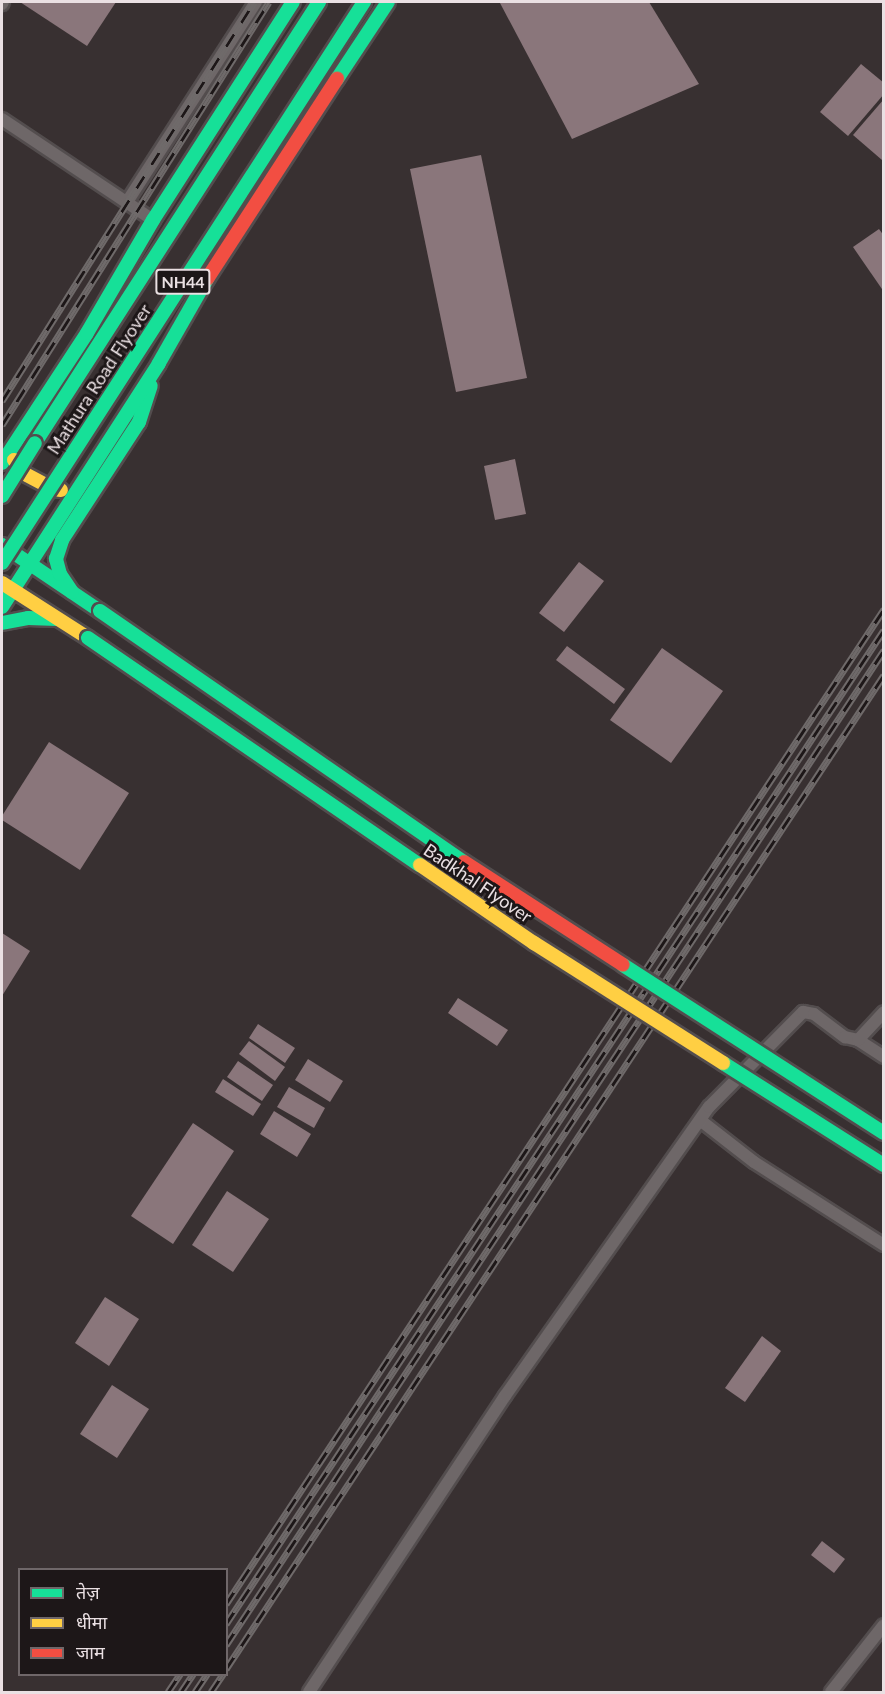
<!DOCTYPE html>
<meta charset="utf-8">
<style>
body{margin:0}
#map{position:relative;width:885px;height:1694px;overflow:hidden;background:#383031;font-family:Lato,"Noto Sans Devanagari",sans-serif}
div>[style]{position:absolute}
.building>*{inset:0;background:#8a767b}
.roads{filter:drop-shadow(2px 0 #534d4e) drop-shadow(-2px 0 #534d4e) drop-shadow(0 2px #534d4e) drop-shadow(0 -2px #534d4e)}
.street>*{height:12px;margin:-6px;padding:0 6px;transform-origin:6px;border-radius:6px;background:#6e6768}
.fast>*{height:14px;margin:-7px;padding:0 7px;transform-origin:7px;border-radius:7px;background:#16e098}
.slow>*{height:14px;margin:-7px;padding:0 7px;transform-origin:7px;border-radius:7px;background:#ffcf43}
.jam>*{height:14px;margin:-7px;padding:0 7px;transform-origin:7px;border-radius:7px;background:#f24e42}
.rail>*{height:7px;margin-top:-3.5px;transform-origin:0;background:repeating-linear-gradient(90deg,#1d1718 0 14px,#6f6a6a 0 28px);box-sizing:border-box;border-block:2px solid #6f6a6a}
.bridges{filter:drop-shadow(2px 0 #534d4e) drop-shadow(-2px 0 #534d4e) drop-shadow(0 2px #534d4e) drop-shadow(0 -2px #534d4e)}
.fast-bridge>*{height:14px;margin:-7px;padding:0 7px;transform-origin:7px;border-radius:7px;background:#16e098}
.slow-bridge>*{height:14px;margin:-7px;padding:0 7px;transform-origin:7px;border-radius:7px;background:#ffcf43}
.jam-bridge>*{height:14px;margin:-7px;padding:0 7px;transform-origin:7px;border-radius:7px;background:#f24e42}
span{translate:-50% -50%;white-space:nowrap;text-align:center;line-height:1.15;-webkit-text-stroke:6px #1d1718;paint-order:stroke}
.shield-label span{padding:2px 4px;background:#1d1718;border:2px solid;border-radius:4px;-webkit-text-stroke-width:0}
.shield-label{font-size:16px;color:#eae0e3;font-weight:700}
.street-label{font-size:18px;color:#eae0e3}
.frame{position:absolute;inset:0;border:3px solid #eae0e3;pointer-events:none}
.legend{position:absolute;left:18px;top:1568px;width:210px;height:108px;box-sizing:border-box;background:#1d1718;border:2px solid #6f6769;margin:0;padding:8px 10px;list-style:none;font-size:18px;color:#eae0e3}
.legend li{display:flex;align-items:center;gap:12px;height:30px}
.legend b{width:30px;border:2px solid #6f6769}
</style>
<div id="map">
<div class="building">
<i style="clip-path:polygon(20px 2px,116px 2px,87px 46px)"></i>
<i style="clip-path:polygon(503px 2px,649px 2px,699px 84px,572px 139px,500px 3px)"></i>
<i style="clip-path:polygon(861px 64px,884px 83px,884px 94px,848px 136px,820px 112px)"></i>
<i style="clip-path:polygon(884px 99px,884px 159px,882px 160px,853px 135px)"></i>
<i style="clip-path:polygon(481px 155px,527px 378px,456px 392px,410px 169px)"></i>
<i style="clip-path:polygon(879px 229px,884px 236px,884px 292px,853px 247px)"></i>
<i style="clip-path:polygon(515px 459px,526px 514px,495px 520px,484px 466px)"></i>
<i style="clip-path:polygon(579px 562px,604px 581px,564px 632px,539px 613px)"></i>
<i style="clip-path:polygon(567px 646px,625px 689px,614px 704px,556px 660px)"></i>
<i style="clip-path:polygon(662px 648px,723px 691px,671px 763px,610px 720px)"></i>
<i style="clip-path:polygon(49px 742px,129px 793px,80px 870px,2px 820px,2px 816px)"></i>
<i style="clip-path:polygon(2px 933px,30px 951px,2px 996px)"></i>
<i style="clip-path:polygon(458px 998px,508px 1030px,497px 1046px,448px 1013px)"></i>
<i style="clip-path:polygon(258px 1024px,295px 1048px,285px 1063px,249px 1038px)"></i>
<i style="clip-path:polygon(249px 1041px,285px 1067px,275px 1081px,239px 1054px)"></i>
<i style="clip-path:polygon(308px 1059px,343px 1081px,330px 1102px,295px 1080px)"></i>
<i style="clip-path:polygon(238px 1061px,273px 1085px,262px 1101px,227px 1077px)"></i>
<i style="clip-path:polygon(223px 1079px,261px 1104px,253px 1116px,215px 1092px)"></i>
<i style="clip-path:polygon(289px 1087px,325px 1108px,314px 1128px,277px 1107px)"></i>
<i style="clip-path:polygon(274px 1111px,311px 1134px,297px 1157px,260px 1134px)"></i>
<i style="clip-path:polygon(193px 1123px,234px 1151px,173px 1244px,131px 1216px)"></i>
<i style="clip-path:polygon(227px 1191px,269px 1219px,233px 1272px,192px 1245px)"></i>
<i style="clip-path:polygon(105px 1297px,139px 1319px,109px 1366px,75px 1343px)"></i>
<i style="clip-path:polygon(762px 1336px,781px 1351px,745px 1402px,725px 1388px)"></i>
<i style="clip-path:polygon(112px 1385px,149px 1409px,117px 1458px,80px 1434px)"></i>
<i style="clip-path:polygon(822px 1541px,845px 1559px,834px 1573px,811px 1555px)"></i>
</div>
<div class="roads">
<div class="street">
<i style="left:2px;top:4px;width:2px;rotate:-63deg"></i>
<i style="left:2px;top:119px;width:182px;rotate:33.8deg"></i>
<i style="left:127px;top:202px;width:238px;rotate:-57.2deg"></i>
<i style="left:858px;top:1040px;width:31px;rotate:33deg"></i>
<i style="left:700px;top:1120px;width:68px;rotate:37.9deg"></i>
<i style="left:754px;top:1162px;width:154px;rotate:32.6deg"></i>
<i style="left:309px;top:1692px;width:355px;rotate:-56.5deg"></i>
<i style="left:505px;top:1396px;width:354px;rotate:-54.8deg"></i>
<i style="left:709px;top:1107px;width:134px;rotate:-45.3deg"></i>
<i style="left:803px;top:1012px;width:11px;rotate:10deg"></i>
<i style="left:814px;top:1014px;width:39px;rotate:37deg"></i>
<i style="left:845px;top:1037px;width:13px;rotate:13deg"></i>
<i style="left:858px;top:1040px;width:38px;rotate:-47deg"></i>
<i style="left:831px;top:1692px;width:85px;rotate:-51.7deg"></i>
</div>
<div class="fast">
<i style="left:337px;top:79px;width:92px;rotate:-56.5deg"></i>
<i style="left:35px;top:443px;width:525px;rotate:-57.22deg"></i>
<i style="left:2px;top:463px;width:155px;rotate:-56.8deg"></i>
<i style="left:87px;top:333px;width:131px;rotate:-59.7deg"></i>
<i style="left:153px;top:220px;width:259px;rotate:-57.3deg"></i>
<i style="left:2px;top:545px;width:118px;rotate:34deg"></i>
<i style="left:72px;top:592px;width:22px;rotate:-124deg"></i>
<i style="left:60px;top:574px;width:16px;rotate:-105deg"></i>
<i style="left:56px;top:559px;width:20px;rotate:-72deg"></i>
<i style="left:62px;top:540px;width:141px;rotate:-56.9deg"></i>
<i style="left:139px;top:422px;width:38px;rotate:-72deg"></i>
<i style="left:2px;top:607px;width:290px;rotate:-57.2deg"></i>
<i style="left:159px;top:363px;width:97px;rotate:-60.3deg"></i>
<i style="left:2px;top:623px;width:26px;rotate:-11deg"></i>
<i style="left:28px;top:618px;width:29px;rotate:2deg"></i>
</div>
<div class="slow">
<i style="left:14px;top:460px;width:18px;rotate:52deg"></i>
<i style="left:25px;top:474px;width:32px;rotate:28deg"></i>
<i style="left:53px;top:489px;width:8px;rotate:7deg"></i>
<i style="left:2px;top:583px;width:102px;rotate:32.6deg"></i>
</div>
<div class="jam">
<i style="left:207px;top:279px;width:239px;rotate:-57deg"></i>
</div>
</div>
<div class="rail">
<i style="left:2px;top:401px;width:472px;rotate:-57.7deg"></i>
<i style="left:2px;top:425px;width:500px;rotate:-57.74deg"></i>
<i style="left:226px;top:1604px;width:1193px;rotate:-56.52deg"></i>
<i style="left:226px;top:1624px;width:1192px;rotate:-56.5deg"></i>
<i style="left:226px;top:1645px;width:1193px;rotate:-56.52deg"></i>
<i style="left:226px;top:1669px;width:1192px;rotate:-56.5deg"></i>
<i style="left:168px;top:1692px;width:22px;rotate:-56deg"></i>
<i style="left:181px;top:1692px;width:22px;rotate:-56deg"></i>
<i style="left:195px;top:1692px;width:22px;rotate:-56deg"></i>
<i style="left:211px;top:1692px;width:22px;rotate:-56deg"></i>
</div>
<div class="bridges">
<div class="fast-bridge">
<i style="left:2px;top:496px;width:62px;rotate:-58.1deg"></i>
<i style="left:2px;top:563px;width:668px;rotate:-57.17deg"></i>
<i style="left:100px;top:611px;width:442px;rotate:34.6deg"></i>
<i style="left:88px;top:638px;width:402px;rotate:34.4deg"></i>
<i style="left:623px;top:965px;width:310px;rotate:32.8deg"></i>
<i style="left:723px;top:1063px;width:191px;rotate:32.4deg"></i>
</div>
<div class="slow-bridge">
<i style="left:420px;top:865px;width:138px;rotate:34.4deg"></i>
<i style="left:534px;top:943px;width:224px;rotate:32.4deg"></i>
</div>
<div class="jam-bridge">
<i style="left:464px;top:862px;width:189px;rotate:32.9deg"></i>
</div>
</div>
<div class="shield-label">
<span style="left:183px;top:282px">NH44</span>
</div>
<div class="street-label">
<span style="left:99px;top:379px;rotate:-57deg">Mathura Road Flyover</span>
<span style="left:478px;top:883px;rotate:34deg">Badkhal Flyover</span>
</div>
<div class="frame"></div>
<ul class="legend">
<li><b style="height:8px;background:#16e098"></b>तेज़</li>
<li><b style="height:8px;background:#ffcf43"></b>धीमा</li>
<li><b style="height:8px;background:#f24e42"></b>जाम</li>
</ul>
</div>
